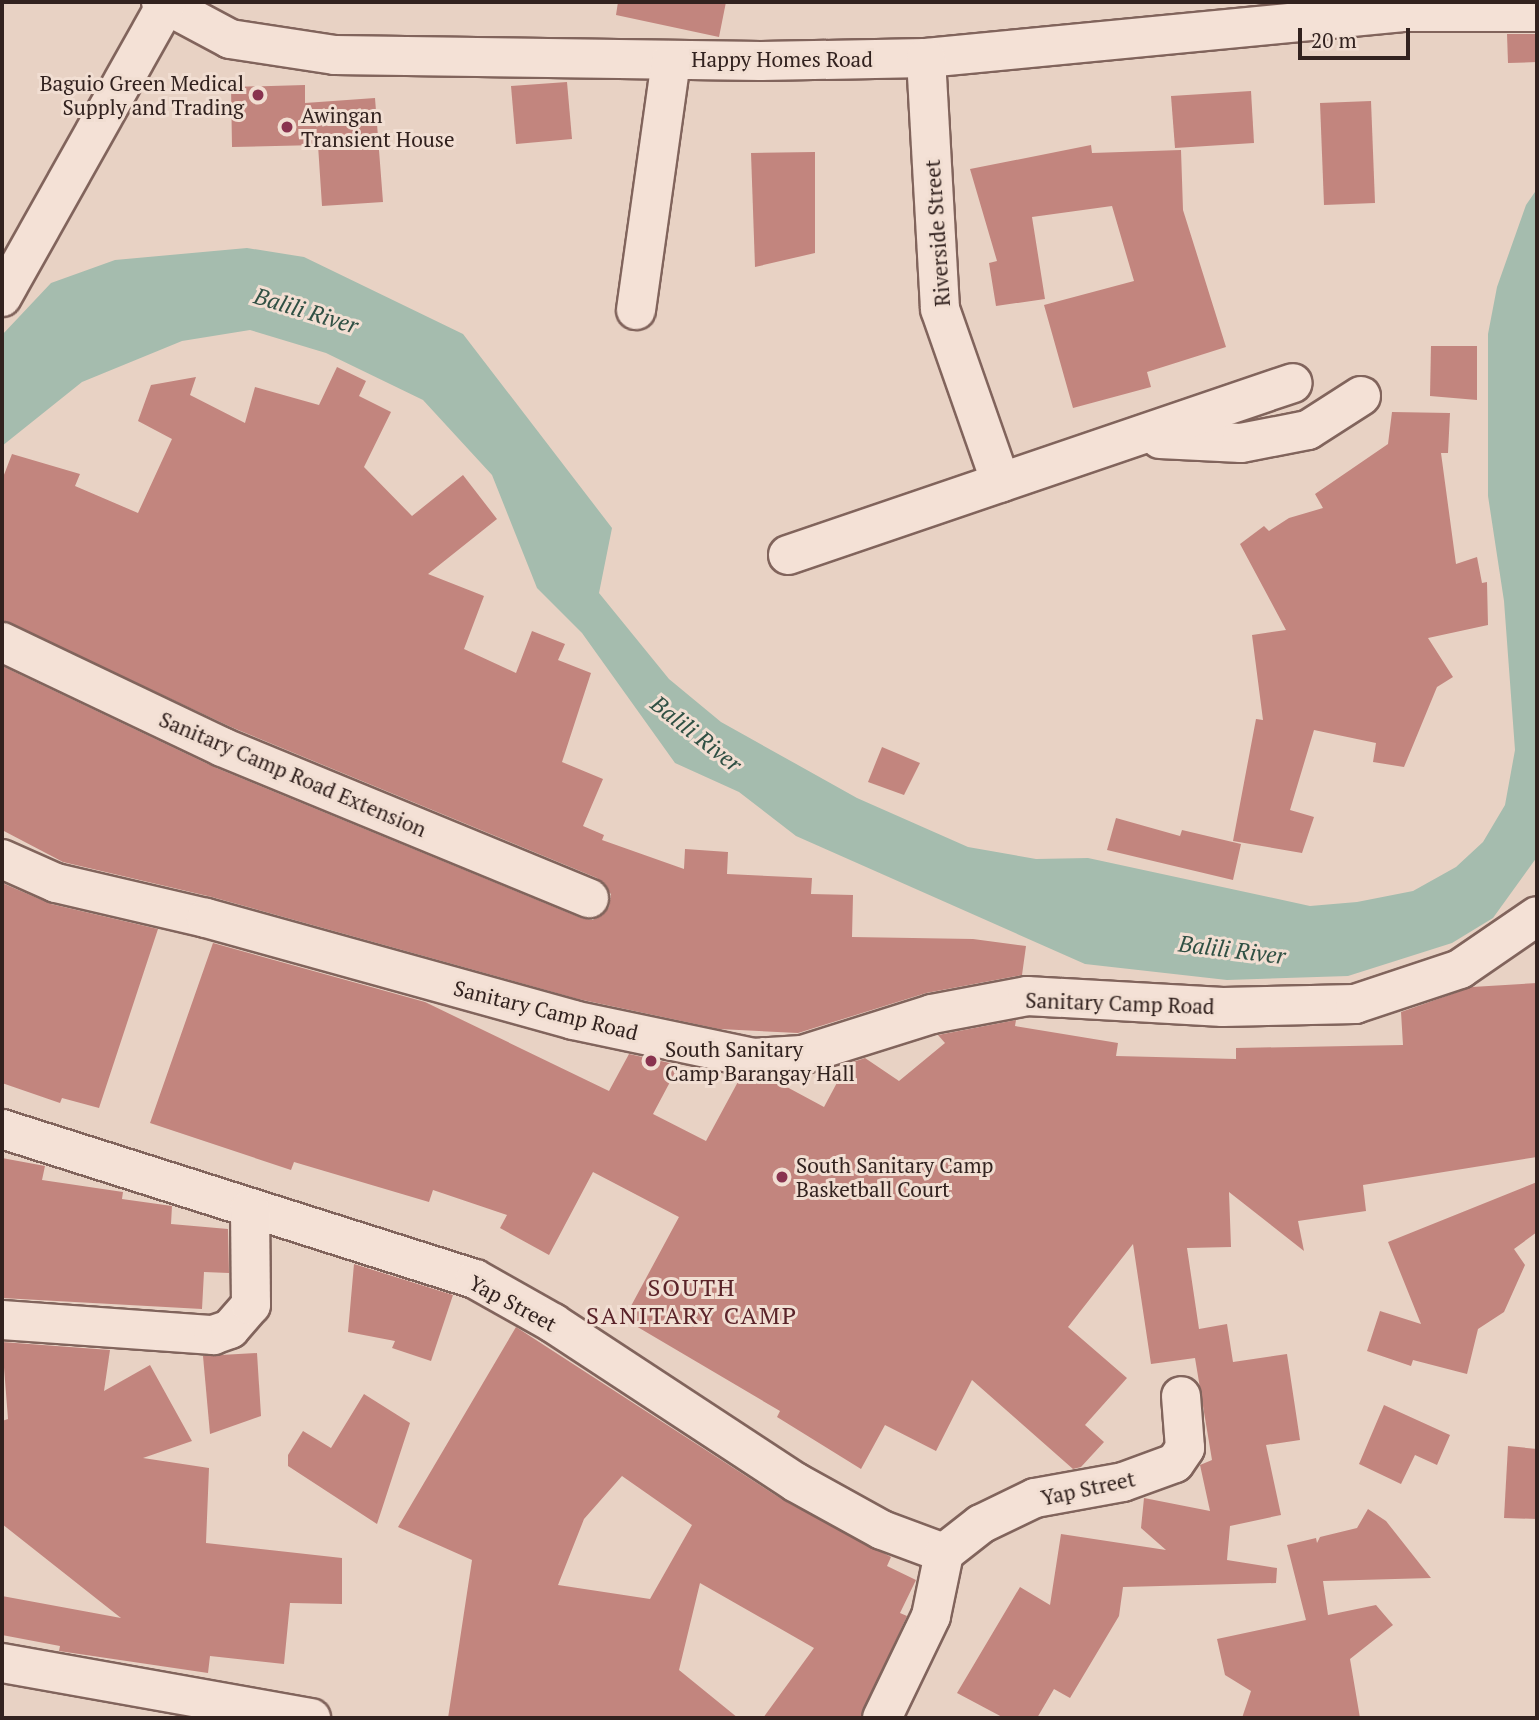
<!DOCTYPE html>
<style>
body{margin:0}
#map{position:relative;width:1539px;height:1720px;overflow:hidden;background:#e8d2c4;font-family:"PT Serif",serif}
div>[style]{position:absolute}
.water>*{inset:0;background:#a5bcae}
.building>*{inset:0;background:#c2857e}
.roads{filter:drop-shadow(2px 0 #81645c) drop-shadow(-2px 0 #81645c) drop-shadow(0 2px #81645c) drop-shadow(0 -2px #81645c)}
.minor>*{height:38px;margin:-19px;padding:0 19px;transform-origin:19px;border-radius:19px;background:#f4e1d6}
.dots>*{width:19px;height:19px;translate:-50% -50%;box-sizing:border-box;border:4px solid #f1ded2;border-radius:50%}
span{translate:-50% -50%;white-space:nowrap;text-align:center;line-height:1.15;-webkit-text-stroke:6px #f1ded2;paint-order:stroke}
.street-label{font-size:21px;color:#32221f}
.poi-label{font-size:21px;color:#32221f}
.right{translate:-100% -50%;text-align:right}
.left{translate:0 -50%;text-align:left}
.water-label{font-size:23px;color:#305044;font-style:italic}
.quarter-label{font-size:24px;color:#5a2329;letter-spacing:2px}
.frame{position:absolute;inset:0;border:4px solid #32221f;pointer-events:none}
.scale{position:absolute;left:1298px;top:28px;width:112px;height:32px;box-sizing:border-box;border:4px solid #32221f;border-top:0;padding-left:9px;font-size:21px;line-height:24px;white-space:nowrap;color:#32221f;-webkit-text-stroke:5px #f1ded2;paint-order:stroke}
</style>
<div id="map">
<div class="water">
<i style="clip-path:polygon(1537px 189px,1537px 857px,1493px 918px,1452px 943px,1348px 976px,1227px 980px,1085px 964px,796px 836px,739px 792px,675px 763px,582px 633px,537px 588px,492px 475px,423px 400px,326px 353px,250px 330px,182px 341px,82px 382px,2px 446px,2px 335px,51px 283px,115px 260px,247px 248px,304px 257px,463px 334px,612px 528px,599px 593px,669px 679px,721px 722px,857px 798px,968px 847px,1036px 859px,1088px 858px,1310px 906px,1357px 902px,1413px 891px,1456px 867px,1483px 842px,1505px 805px,1515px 750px,1504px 601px,1488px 496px,1488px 334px,1497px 287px,1526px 205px)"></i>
</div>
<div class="building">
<i style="clip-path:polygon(618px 2px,726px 2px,719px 37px,616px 15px)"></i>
<i style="clip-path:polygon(1507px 34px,1537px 34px,1537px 62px,1508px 63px)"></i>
<i style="clip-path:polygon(567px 82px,572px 139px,516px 144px,511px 86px)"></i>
<i style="clip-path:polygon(305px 85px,305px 103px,375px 98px,383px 202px,322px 206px,318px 145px,232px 147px,231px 87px)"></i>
<i style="clip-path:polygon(1251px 91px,1254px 143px,1175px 148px,1171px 96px)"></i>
<i style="clip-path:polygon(1371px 101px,1375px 203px,1324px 205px,1320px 103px)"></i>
<i style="clip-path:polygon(1091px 145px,1092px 153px,1181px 150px,1183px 210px,1226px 347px,1147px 372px,1151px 387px,1073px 408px,1044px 305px,1134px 281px,1112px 206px,1032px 217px,1045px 299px,996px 306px,989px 263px,997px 261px,970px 169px)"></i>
<i style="clip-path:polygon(815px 152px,815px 253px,755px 267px,751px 153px)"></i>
<i style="clip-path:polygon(1431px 346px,1477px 346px,1477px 400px,1430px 396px)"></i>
<i style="clip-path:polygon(337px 367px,366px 381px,359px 396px,391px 412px,364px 467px,412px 516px,463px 475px,497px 519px,428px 574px,484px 596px,464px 649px,516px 673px,532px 631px,565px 644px,558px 660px,591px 673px,562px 762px,603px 779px,583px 826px,604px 835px,602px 840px,684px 869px,685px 849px,728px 852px,727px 874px,812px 878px,811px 894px,853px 895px,852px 937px,973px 939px,1026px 946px,1022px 975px,926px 993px,798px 1033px,719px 1029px,578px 999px,212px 897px,63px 862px,2px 830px,2px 666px,214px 767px,581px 918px,593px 920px,609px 907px,611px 894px,597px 878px,231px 727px,2px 620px,2px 480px,12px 454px,80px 474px,75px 486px,138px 513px,172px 439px,138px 421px,151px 385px,196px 377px,190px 395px,245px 423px,255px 387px,319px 405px)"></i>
<i style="clip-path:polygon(1392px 412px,1450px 413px,1448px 453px,1441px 453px,1456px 564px,1477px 557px,1482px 583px,1487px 582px,1488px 625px,1428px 638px,1453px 677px,1437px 687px,1404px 767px,1373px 762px,1376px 743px,1314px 730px,1290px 810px,1314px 817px,1302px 853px,1233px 841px,1256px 719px,1263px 720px,1252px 635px,1286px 630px,1240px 544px,1264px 526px,1269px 531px,1289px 518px,1323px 508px,1315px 494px,1388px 444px)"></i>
<i style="clip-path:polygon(882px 747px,920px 763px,904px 795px,868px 782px)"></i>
<i style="clip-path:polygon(1116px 818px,1180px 836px,1182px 830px,1241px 844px,1233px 880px,1107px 850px)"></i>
<i style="clip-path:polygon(2px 883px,51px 904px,158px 929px,99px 1108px,62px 1098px,60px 1103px,2px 1083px)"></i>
<i style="clip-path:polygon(213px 943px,425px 1002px,609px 1091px,629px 1054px,679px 1065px,653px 1114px,706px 1141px,740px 1078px,772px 1079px,824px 1107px,847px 1064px,865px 1058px,899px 1081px,945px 1043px,938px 1035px,1016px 1020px,1015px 1026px,1118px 1043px,1116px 1056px,1236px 1059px,1236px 1048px,1403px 1045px,1401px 1012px,1472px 987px,1537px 983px,1537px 1157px,1363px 1185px,1366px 1211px,1298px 1221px,1304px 1251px,1229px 1192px,1231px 1247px,1187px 1248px,1199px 1329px,1227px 1324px,1233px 1362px,1287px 1354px,1300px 1440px,1266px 1445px,1281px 1515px,1230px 1526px,1227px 1560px,1277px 1568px,1276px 1583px,1123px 1587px,1119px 1616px,1070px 1698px,1054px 1689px,1037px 1718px,1004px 1718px,957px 1693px,1020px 1587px,1050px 1605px,1061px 1534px,1166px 1550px,1141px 1528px,1144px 1498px,1210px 1511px,1200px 1465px,1212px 1460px,1195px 1358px,1151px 1364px,1133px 1244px,1068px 1327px,1127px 1378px,1085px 1425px,1104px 1442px,1081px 1467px,1073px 1469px,972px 1380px,936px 1451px,885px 1425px,861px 1469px,777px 1417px,780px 1411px,624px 1319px,679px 1217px,593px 1172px,549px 1255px,500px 1228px,507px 1215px,433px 1190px,429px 1202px,294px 1162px,291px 1170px,150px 1123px)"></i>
<i style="clip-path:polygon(2px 1158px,45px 1166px,42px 1180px,123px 1192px,122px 1199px,172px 1206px,171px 1224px,228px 1229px,229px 1273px,204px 1272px,202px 1309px,2px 1298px)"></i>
<i style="clip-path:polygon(1537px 1182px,1537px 1232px,1514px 1249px,1525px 1265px,1504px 1312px,1478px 1329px,1467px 1374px,1413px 1360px,1411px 1366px,1367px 1351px,1380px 1311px,1421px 1324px,1388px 1242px)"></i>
<i style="clip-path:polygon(354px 1264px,453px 1295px,431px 1361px,392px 1348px,395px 1341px,348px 1332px)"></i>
<i style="clip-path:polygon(evenodd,516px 1327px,783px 1500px,891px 1557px,887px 1566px,916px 1580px,900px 1613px,907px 1616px,860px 1718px,763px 1718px,814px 1648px,700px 1583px,679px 1670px,738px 1718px,448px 1718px,472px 1560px,398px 1527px,516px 1327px,622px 1476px,692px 1525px,650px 1599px,558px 1585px,584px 1519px,622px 1476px)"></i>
<i style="clip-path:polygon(2px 1342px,110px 1350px,104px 1391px,150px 1365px,192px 1441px,143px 1458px,209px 1468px,206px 1543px,342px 1558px,342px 1604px,290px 1603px,284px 1664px,210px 1656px,208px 1673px,59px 1651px,60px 1646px,2px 1635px,2px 1596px,121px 1618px,2px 1524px,2px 1421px,8px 1419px)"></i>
<i style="clip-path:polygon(257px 1353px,261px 1416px,210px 1434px,203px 1356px)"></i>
<i style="clip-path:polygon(364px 1394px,410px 1423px,377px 1524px,288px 1466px,288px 1455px,303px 1431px,331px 1448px)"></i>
<i style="clip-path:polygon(1384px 1405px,1450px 1435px,1437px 1465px,1415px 1455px,1401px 1484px,1359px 1464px)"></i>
<i style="clip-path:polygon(1508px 1446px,1537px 1449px,1537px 1519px,1504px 1518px)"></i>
<i style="clip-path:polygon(1368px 1509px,1386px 1521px,1431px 1578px,1323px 1581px,1328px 1615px,1376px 1605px,1393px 1625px,1350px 1659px,1360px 1718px,1242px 1718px,1251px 1691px,1225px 1675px,1217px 1639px,1306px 1620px,1287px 1545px,1316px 1538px,1317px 1543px,1320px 1537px,1357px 1528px)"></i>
</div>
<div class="roads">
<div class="minor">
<i style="left:161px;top:2px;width:78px;rotate:28.2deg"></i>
<i style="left:230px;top:39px;width:106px;rotate:8.7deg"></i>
<i style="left:335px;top:55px;width:426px;rotate:0.8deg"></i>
<i style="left:761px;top:61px;width:165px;rotate:-1deg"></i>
<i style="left:926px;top:58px;width:477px;rotate:-5.5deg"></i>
<i style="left:1401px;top:12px;width:136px"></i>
<i style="left:926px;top:58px;width:251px;rotate:86.8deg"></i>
<i style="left:940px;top:309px;width:184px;rotate:70.7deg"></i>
<i style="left:2px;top:297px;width:335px;rotate:-60.7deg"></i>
<i style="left:636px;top:310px;width:252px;rotate:-82deg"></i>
<i style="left:1160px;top:439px;width:81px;rotate:2.8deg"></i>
<i style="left:1241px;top:443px;width:68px;rotate:-11deg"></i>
<i style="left:1308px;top:430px;width:63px;rotate:-32.7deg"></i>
<i style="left:788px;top:555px;width:533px;rotate:-18.81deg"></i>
<i style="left:2px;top:642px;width:244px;rotate:25.5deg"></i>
<i style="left:222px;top:747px;width:397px;rotate:22.4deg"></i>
<i style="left:2px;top:859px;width:59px;rotate:24deg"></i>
<i style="left:56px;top:883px;width:154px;rotate:13.1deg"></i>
<i style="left:206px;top:918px;width:381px;rotate:15.5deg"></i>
<i style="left:573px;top:1020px;width:184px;rotate:11.9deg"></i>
<i style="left:753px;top:1058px;width:49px;rotate:-3.5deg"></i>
<i style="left:802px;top:1055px;width:136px;rotate:-17.5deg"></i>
<i style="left:932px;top:1014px;width:97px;rotate:-10.7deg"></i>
<i style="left:1027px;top:996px;width:196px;rotate:3.2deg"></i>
<i style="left:1223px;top:1007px;width:132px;rotate:-1.3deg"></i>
<i style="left:1355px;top:1004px;width:111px;rotate:-18.4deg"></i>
<i style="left:1460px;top:969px;width:93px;rotate:-34.5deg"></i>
<i style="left:2px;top:1129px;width:496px;rotate:17.6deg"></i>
<i style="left:475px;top:1279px;width:90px;rotate:29.4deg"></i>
<i style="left:553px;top:1323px;width:290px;rotate:33.3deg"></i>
<i style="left:795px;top:1482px;width:99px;rotate:28.9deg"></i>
<i style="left:882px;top:1530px;width:66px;rotate:20.4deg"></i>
<i style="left:2px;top:1320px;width:212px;rotate:4.1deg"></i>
<i style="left:213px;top:1335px;width:18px;rotate:-19deg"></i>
<i style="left:230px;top:1329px;width:32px;rotate:-49deg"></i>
<i style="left:251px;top:1305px;width:96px;rotate:-90.6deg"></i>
<i style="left:2px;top:1663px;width:314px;rotate:10.1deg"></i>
<i style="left:882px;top:1718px;width:113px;rotate:-64.3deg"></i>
<i style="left:931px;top:1616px;width:64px;rotate:-78.3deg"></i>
<i style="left:944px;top:1553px;width:47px;rotate:-38.1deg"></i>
<i style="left:981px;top:1524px;width:60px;rotate:-25.7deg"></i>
<i style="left:1035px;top:1498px;width:89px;rotate:-10.3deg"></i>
<i style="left:1123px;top:1482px;width:55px;rotate:-20.1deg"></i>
<i style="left:1175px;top:1463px;width:18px;rotate:-56deg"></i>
<i style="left:1185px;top:1448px;width:52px;rotate:-94.4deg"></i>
</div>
</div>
<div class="dots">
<i style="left:258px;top:95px;background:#89334f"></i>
<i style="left:287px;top:127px;background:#89334f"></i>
<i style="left:651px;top:1061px;background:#89334f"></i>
<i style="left:782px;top:1177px;background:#89334f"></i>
</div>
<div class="street-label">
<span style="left:782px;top:59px">Happy Homes Road</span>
<span style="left:937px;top:233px;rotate:-94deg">Riverside Street</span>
<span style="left:293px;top:774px;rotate:23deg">Sanitary Camp Road Extension</span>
<span style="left:1120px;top:1003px;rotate:2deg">Sanitary Camp Road</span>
<span style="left:546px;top:1010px;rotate:14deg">Sanitary Camp Road</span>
<span style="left:513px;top:1303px;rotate:28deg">Yap Street</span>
<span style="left:1088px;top:1488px;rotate:-12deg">Yap Street</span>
</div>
<div class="poi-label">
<span class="right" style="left:244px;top:95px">Baguio Green Medical<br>Supply and Trading</span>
<span class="left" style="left:301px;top:127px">Awingan<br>Transient House</span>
<span class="left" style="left:665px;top:1061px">South Sanitary<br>Camp Barangay Hall</span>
<span class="left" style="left:796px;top:1177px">South Sanitary Camp<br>Basketball Court</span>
</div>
<div class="water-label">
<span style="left:306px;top:311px;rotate:17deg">Balili River</span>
<span style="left:696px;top:734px;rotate:38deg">Balili River</span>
<span style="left:1232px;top:950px;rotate:7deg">Balili River</span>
</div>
<div class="quarter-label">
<span style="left:692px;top:1302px">SOUTH<br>SANITARY CAMP</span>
</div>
<div class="frame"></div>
<div class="scale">20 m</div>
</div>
